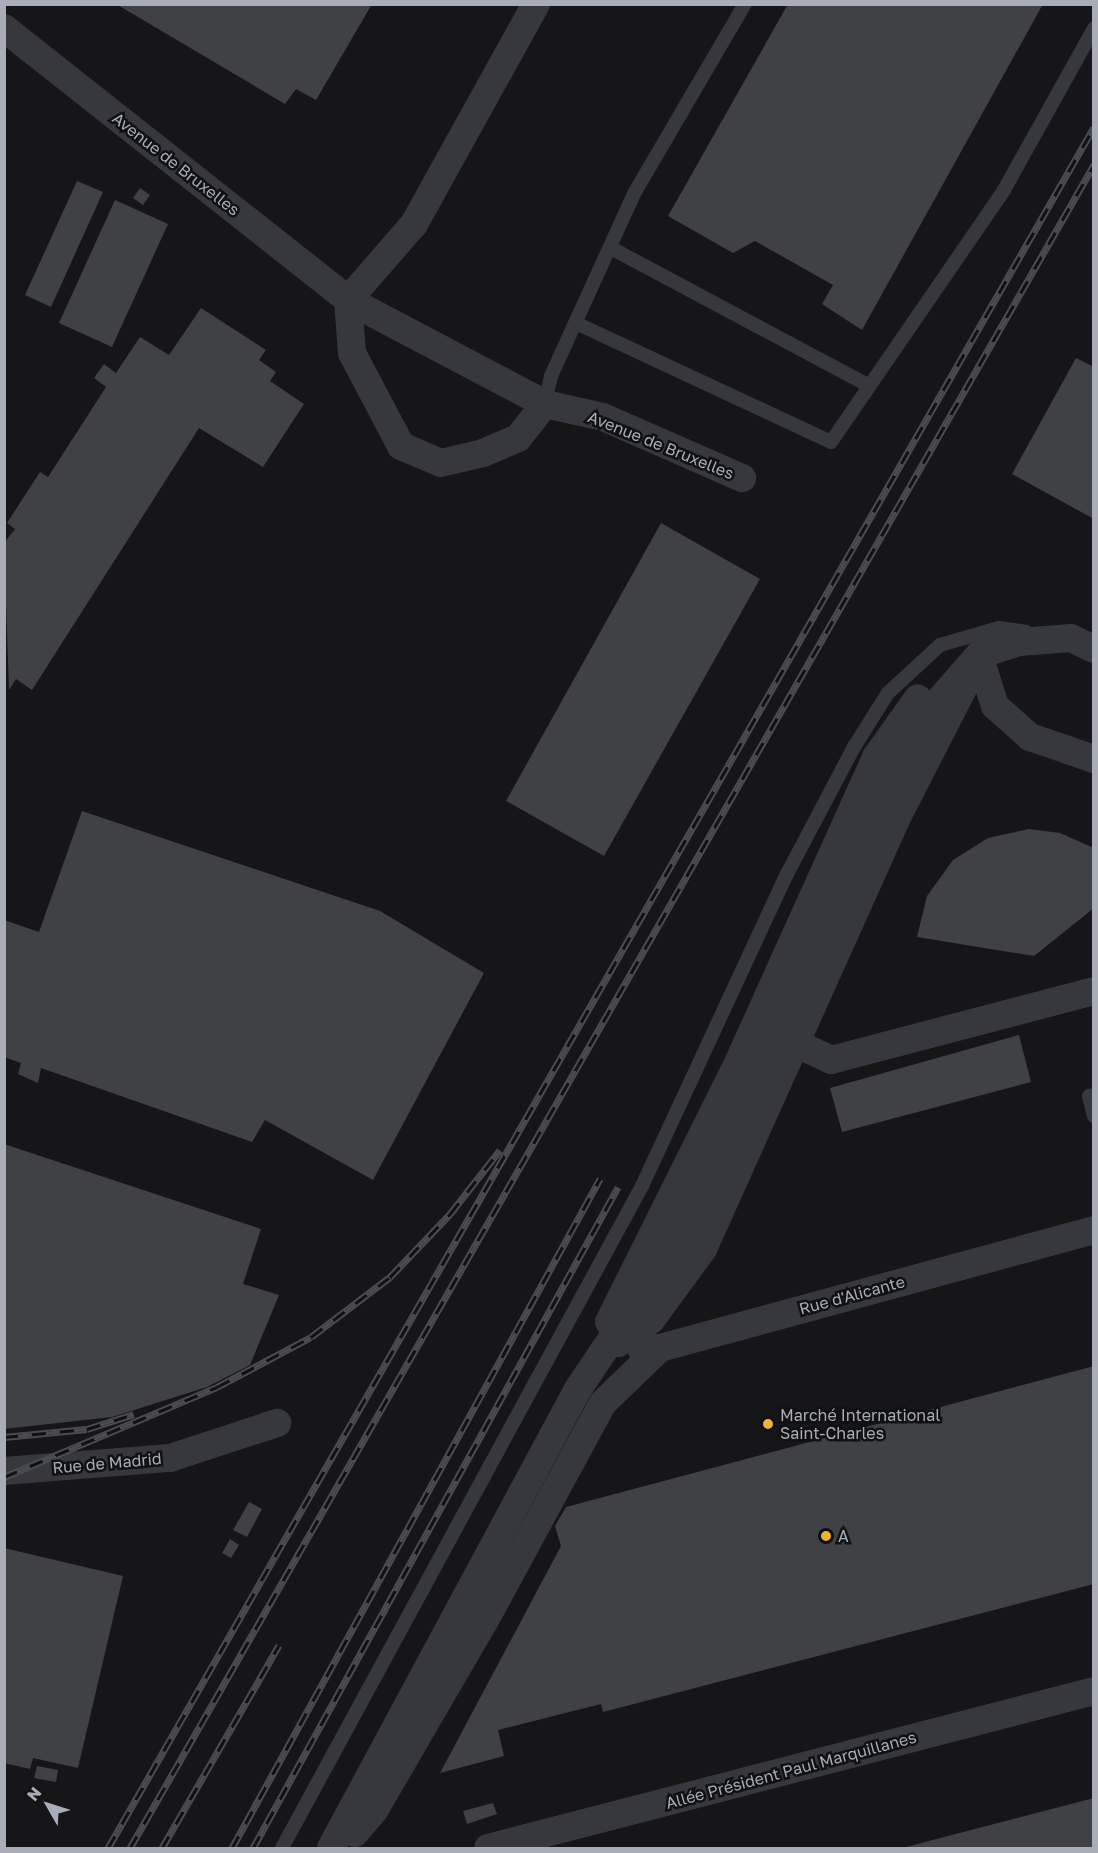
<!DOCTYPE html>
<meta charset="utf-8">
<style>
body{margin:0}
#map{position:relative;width:1098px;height:1853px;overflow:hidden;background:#161618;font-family:"Golos Text",sans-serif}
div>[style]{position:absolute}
.building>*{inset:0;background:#404145}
.lane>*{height:14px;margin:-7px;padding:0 7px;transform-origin:7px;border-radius:7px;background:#37383d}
.street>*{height:28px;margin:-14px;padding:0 14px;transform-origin:14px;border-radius:14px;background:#37383d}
.rail>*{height:7px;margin-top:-3.5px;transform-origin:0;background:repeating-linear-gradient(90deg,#111113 0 14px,#4a4c52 0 28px);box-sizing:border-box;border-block:2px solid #4a4c52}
.dots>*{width:16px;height:16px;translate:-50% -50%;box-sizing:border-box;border:3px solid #111113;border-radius:50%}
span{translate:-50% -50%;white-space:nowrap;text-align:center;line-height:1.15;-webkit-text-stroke:5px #111113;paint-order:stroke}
.street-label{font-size:16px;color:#a8adb8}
.poi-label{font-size:16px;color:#a8adb8}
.left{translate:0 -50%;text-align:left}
.frame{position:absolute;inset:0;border:6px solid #a8adb8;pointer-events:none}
.north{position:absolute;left:18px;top:1775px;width:60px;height:60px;-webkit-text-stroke:4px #111113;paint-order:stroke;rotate:309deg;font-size:16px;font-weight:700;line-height:24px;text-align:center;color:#a8adb8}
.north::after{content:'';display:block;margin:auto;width:21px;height:27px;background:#a8adb8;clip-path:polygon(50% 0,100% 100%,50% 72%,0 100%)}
</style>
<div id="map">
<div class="building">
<i style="clip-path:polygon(116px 4px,372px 4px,316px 100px,296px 89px,285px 104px)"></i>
<i style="clip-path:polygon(788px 4px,1043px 4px,862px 330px,822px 304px,833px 285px,755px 241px,733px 253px,668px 216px)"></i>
<i style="clip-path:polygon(77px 181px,103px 192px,51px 307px,25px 295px)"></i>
<i style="clip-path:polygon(140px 188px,150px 195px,143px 205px,133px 198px)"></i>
<i style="clip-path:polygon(115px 200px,168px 224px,112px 347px,59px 323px)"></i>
<i style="clip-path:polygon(201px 308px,266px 350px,259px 360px,276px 372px,270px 381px,304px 404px,263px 467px,199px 428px,32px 690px,16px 679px,9px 690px,4px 543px,15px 529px,7px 523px,40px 472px,48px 477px,106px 387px,94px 378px,104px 364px,116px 373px,140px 337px,169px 355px)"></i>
<i style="clip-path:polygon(1076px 358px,1094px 367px,1094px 519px,1012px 474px)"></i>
<i style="clip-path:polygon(661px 523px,760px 579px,604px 856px,506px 801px)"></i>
<i style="clip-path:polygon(82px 811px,380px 911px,484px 973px,373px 1180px,265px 1120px,252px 1142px,41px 1068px,38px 1083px,18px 1074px,21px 1063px,4px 1057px,4px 920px,39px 932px)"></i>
<i style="clip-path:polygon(1029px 829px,1060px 833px,1094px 848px,1094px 908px,1034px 956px,917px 937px,927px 896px,953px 860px,988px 838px)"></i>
<i style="clip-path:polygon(1019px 1035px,1031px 1082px,842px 1132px,830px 1088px)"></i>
<i style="clip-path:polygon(4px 1144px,261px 1229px,243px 1284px,279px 1295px,250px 1365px,207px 1387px,112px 1417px,4px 1429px)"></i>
<i style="clip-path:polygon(1094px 1366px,1094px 1584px,603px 1712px,601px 1704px,498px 1730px,504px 1756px,440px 1773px,561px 1546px,555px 1526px,566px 1507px)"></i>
<i style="clip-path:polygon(249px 1502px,262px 1509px,247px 1537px,233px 1530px)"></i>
<i style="clip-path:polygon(230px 1539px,239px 1545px,231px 1558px,222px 1553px)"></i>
<i style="clip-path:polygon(4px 1548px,123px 1576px,78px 1768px,33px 1758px,30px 1769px,4px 1763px)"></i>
<i style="clip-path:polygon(37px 1766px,58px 1770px,56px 1782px,34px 1778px)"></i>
<i style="clip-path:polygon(1094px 1798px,1094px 1848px,902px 1848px)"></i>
<i style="clip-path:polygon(493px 1803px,497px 1814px,467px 1824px,463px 1811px)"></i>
</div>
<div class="lane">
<i style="left:611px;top:248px;width:293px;rotate:28.1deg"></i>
<i style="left:578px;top:324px;width:279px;rotate:25deg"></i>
<i style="left:831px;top:442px;width:306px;rotate:-55.5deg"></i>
<i style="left:1004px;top:190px;width:185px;rotate:-60.9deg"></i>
<i style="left:545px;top:404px;width:29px;rotate:-78deg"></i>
<i style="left:551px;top:376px;width:202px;rotate:-65.5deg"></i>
<i style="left:635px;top:192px;width:218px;rotate:-59.7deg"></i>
<i style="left:1094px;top:1095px;width:5px;rotate:169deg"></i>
<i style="left:1089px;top:1096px;width:21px;rotate:76deg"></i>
<i style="left:282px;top:1848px;width:754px;rotate:-61.46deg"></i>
<i style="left:642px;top:1186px;width:344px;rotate:-65.1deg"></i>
<i style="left:787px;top:874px;width:144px;rotate:-62.2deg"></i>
<i style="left:854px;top:747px;width:64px;rotate:-57.8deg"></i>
<i style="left:888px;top:693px;width:71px;rotate:-42.7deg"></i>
<i style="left:940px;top:645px;width:61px;rotate:-16.1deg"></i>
<i style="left:999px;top:628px;width:28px;rotate:8deg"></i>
</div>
<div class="street">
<i style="left:536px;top:4px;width:252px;rotate:119deg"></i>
<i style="left:414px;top:224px;width:101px;rotate:131deg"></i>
<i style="left:348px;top:300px;width:53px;rotate:85.7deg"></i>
<i style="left:352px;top:353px;width:105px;rotate:62.2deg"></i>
<i style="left:401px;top:446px;width:43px;rotate:23deg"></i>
<i style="left:441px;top:463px;width:43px;rotate:-13.4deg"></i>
<i style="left:483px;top:453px;width:38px;rotate:-23deg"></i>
<i style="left:518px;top:438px;width:43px;rotate:-51.5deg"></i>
<i style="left:4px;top:28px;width:439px;rotate:38.3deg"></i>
<i style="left:348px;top:300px;width:223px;rotate:27.8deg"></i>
<i style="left:545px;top:404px;width:59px;rotate:12.6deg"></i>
<i style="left:603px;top:417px;width:152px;rotate:23.7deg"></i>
<i style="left:979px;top:655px;width:53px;rotate:72.6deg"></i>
<i style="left:995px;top:706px;width:47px;rotate:41.5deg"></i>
<i style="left:1030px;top:737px;width:68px;rotate:19deg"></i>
<i style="left:797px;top:1044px;width:38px;rotate:25deg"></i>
<i style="left:831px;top:1060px;width:272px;rotate:-14.7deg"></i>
<i style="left:609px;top:1322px;width:289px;rotate:-63.5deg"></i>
<i style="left:738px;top:1063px;width:336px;rotate:-65.7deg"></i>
<i style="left:876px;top:757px;width:72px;rotate:-54.6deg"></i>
<i style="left:618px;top:1343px;width:40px;rotate:-34.9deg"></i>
<i style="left:651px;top:1320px;width:88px;rotate:-53.8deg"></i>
<i style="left:703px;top:1249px;width:469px;rotate:-65.8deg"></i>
<i style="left:895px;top:821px;width:157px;rotate:-62.8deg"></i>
<i style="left:641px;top:1348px;width:19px"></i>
<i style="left:660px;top:1348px;width:450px;rotate:-15.2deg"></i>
<i style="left:4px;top:1471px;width:167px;rotate:-4.5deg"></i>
<i style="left:170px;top:1458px;width:113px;rotate:-18.1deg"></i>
<i style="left:355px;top:1833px;width:31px;rotate:-50deg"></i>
<i style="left:375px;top:1809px;width:216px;rotate:-59.8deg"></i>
<i style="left:484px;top:1622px;width:249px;rotate:-61.5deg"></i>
<i style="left:603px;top:1403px;width:79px;rotate:-44deg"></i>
<i style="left:331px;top:1848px;width:521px;rotate:-61.71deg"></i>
<i style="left:578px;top:1389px;width:172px;rotate:-56.1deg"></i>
<i style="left:674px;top:1246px;width:182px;rotate:-63.3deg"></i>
<i style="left:756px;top:1083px;width:260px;rotate:-67.2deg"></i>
<i style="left:857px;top:843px;width:142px;rotate:-61.8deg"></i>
<i style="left:924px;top:718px;width:84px;rotate:-48.9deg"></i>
<i style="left:979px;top:655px;width:42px;rotate:-18deg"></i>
<i style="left:1019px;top:642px;width:52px;rotate:-4.4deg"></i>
<i style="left:1071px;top:638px;width:25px;rotate:26deg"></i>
<i style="left:488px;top:1848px;width:626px;rotate:-14.52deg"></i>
</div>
<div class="rail">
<i style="left:4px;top:1437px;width:83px;rotate:-5.5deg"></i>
<i style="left:87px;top:1429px;width:49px;rotate:-17.7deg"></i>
<i style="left:4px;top:1477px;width:231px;rotate:-22.9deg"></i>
<i style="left:217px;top:1387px;width:106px;rotate:-28deg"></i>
<i style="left:311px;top:1337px;width:99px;rotate:-37.2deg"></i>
<i style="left:390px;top:1277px;width:87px;rotate:-46.4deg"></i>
<i style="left:450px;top:1214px;width:81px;rotate:-52deg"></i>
<i style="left:108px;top:1848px;width:1983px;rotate:-60.19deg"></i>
<i style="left:130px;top:1848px;width:1940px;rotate:-60.2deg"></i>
<i style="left:162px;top:1848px;width:234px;rotate:-60deg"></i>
<i style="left:232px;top:1848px;width:764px;rotate:-61.19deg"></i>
<i style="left:253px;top:1848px;width:755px;rotate:-61.09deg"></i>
</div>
<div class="dots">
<i style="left:768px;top:1424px;background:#f2b134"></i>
<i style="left:826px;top:1536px;background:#f2b134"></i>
</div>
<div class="street-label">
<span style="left:176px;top:164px;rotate:38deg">Avenue de Bruxelles</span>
<span style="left:661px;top:445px;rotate:22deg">Avenue de Bruxelles</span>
<span style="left:852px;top:1295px;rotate:-15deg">Rue d'Alicante</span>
<span style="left:107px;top:1463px;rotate:-5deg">Rue de Madrid</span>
<span style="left:791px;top:1770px;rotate:-15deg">Allée Président Paul Marquillanes</span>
</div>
<div class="poi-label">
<span class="left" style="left:780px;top:1424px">Marché International<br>Saint-Charles</span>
<span class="left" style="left:838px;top:1536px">A</span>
</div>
<div class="frame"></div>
<div class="north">N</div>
</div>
